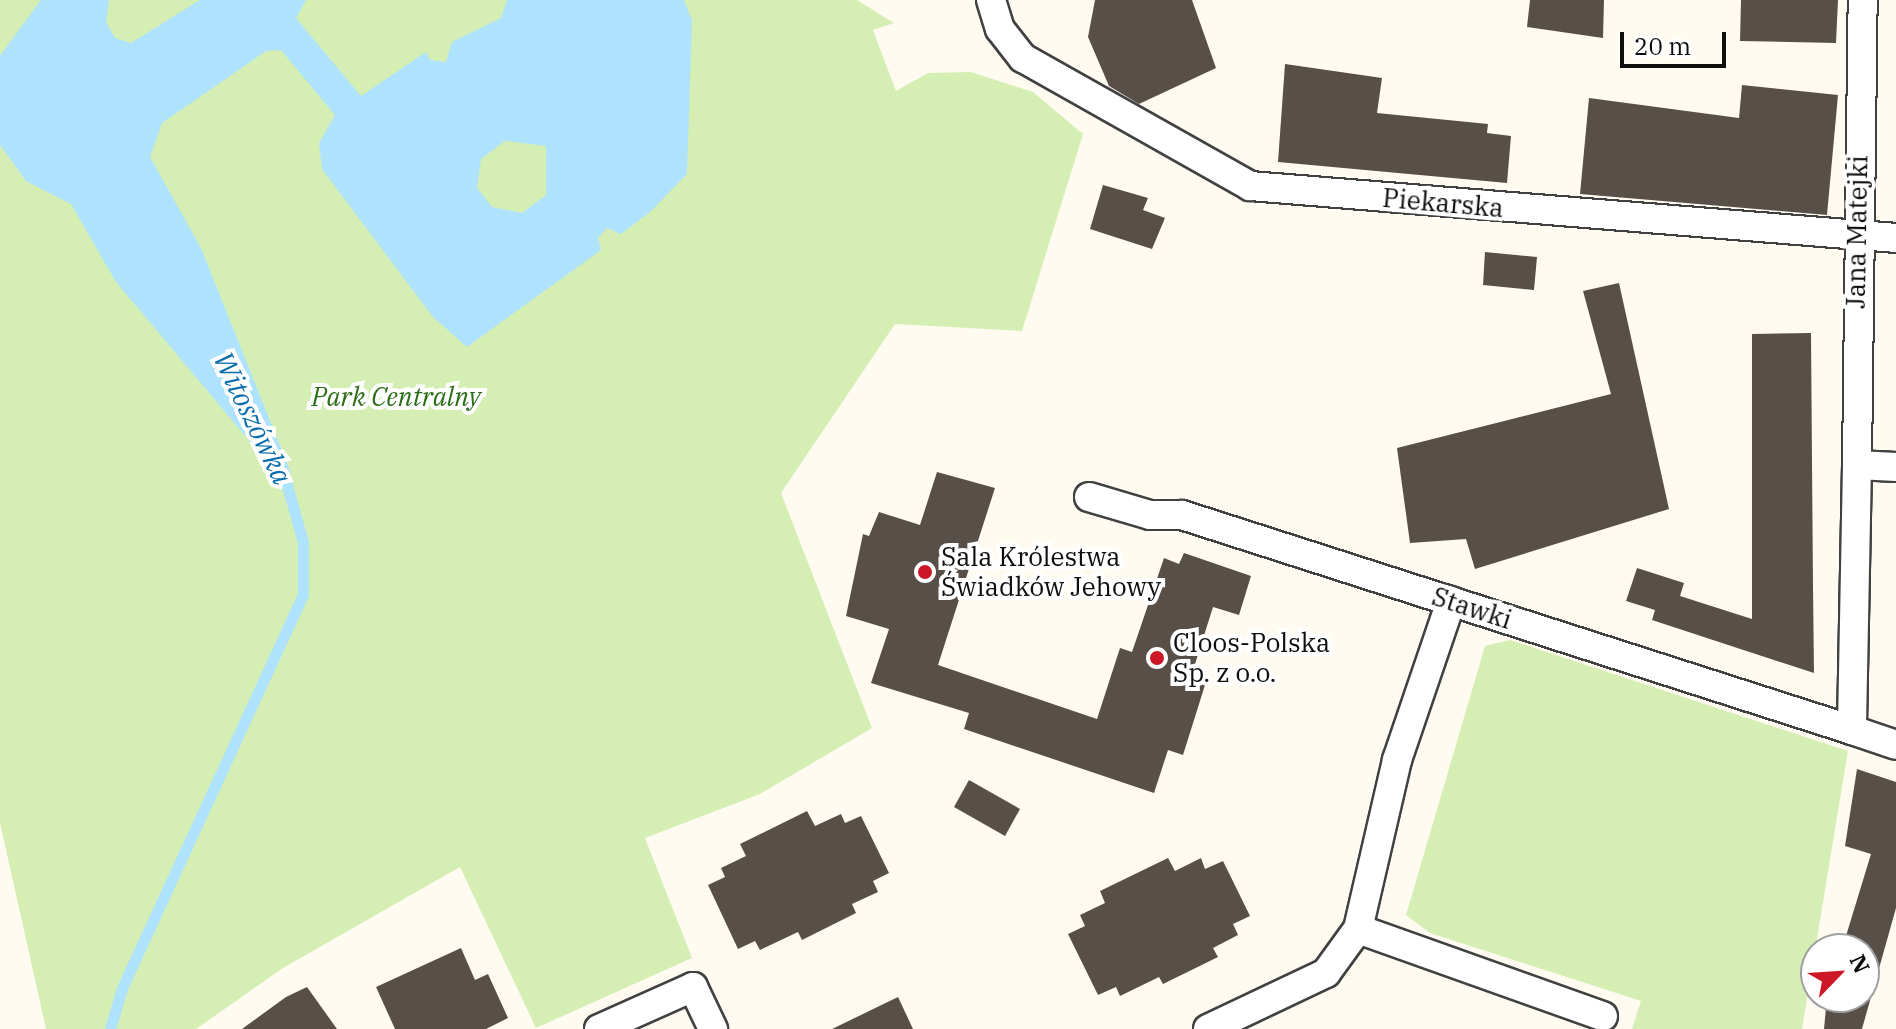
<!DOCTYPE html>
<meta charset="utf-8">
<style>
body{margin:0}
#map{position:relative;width:1896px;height:1029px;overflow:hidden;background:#fffbf0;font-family:"IBM Plex Serif",serif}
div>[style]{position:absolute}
.green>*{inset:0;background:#d5eeb4}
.water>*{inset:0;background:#aee2fd}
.stream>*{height:11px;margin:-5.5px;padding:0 5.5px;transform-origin:5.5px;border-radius:5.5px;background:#aee2fd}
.building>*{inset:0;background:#584f49}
.roads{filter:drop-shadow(2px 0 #414141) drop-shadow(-2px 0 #414141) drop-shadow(0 2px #414141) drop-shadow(0 -2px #414141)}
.minor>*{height:28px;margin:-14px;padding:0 14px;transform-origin:14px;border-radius:14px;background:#fff}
.dots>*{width:22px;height:22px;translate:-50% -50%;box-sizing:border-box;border:4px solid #fff;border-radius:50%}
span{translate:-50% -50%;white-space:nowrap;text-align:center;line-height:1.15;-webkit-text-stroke:8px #fff;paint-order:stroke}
.street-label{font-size:26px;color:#0e0e0e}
.park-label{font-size:26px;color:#2c6e17;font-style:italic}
.poi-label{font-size:26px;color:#0e0e0e}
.left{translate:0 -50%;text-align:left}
.water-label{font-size:28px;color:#096dae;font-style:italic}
.north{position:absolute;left:1800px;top:933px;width:80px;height:80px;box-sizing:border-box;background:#fff;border:2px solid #9f9f9f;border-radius:50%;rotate:65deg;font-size:22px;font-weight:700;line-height:32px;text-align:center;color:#0e0e0e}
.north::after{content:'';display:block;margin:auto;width:28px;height:36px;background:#ce1726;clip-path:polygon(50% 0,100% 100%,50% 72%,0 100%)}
.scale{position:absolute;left:1620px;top:32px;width:106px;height:36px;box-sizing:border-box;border:4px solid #0e0e0e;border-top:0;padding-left:10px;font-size:24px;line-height:28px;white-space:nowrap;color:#0e0e0e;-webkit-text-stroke:6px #fff;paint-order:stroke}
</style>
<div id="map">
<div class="green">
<i style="clip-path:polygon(0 0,857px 0,894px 23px,873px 30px,896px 91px,928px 73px,971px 72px,1033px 92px,1083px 134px,1022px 331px,895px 324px,781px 493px,872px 728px,760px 794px,645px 838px,692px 958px,536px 1028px,460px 867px,283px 968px,196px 1029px,46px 1029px,0 823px)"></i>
<i style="clip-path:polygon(1510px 640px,1848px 751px,1802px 1029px,1632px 1029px,1641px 1001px,1430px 933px,1406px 915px,1485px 646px)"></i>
</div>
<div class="water">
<i style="clip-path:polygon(evenodd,41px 0,109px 0,106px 22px,115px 38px,131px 43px,200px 0,306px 0,296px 18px,361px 96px,426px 52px,430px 60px,446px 62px,452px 42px,501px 18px,507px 0,684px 0,692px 20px,687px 174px,650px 212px,621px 234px,607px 228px,598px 238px,601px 250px,467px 347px,433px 317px,322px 169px,319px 143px,335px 115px,281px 50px,266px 51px,162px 123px,150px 157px,201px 248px,291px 473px,279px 476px,116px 282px,71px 204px,26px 181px,0 145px,0 56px,41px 0,505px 141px,546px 146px,546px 195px,522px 213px,492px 207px,477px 188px,481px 159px,505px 141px)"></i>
</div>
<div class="stream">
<i style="left:110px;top:1029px;width:43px;rotate:-73.7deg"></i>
<i style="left:122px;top:988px;width:433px;rotate:-65.3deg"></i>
<i style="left:303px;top:595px;width:53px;rotate:-90deg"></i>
<i style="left:303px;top:542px;width:81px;rotate:-105.8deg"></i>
</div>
<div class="building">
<i style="clip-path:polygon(1095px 0,1192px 0,1216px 68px,1139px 104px,1109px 86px,1088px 37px)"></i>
<i style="clip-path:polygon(1530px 0,1604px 0,1603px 38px,1527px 27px)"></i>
<i style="clip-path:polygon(1741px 0,1838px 0,1836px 43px,1740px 41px)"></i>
<i style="clip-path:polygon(1285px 64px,1382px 78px,1377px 113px,1488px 124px,1487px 133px,1511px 136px,1507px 183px,1278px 162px)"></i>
<i style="clip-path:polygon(1742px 85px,1838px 95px,1827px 215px,1580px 194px,1589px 98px,1739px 118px)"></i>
<i style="clip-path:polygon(1103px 185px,1148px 198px,1143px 210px,1165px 218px,1152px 249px,1090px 229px)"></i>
<i style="clip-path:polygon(1485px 252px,1537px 257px,1534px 290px,1483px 285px)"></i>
<i style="clip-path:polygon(1619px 283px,1669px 509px,1475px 569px,1466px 539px,1410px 543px,1397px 448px,1611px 394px,1583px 291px)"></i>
<i style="clip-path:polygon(1811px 333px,1813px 586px,1814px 673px,1652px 620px,1655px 610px,1626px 601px,1637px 568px,1684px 583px,1680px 596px,1752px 619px,1752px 334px)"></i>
<i style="clip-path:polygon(937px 472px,995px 488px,938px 665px,1097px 719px,1120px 648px,1132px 652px,1164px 558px,1179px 564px,1184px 553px,1251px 576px,1239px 615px,1213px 607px,1190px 680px,1205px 685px,1183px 755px,1168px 750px,1154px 793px,964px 729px,969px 713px,871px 683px,889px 629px,846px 616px,863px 534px,869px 536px,879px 512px,920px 525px)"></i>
<i style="clip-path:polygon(1857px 769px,1896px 782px,1896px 908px,1862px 1029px,1824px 1029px,1827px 997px,1864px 997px,1864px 949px,1842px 949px,1871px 854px,1845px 846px)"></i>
<i style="clip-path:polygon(969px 780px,1020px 809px,1005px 836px,954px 807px)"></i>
<i style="clip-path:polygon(807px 811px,815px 826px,841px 814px,845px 823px,861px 816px,889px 873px,873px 881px,878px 892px,852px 904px,856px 913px,802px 940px,798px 932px,760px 950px,755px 941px,738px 949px,708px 885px,725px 877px,721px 868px,746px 856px,740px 844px)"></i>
<i style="clip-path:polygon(1168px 858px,1175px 871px,1201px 858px,1205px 869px,1223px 861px,1250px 916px,1233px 924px,1238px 935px,1213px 948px,1218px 957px,1163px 984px,1159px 977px,1120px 996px,1116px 987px,1098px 995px,1068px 934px,1085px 926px,1080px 915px,1105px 903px,1100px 891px)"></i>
<i style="clip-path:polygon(461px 948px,475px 980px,488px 974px,508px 1018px,486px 1029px,395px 1029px,376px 987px)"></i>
<i style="clip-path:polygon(307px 987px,337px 1029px,242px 1029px,286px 997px)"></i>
<i style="clip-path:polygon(898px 997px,913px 1029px,832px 1029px)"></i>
</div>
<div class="roads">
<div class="minor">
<i style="left:991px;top:0;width:30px;rotate:73deg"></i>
<i style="left:1000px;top:29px;width:37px;rotate:52deg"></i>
<i style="left:1023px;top:58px;width:261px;rotate:29.4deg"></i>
<i style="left:1250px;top:186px;width:648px;rotate:4.6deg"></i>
<i style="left:1857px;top:465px;width:465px;rotate:-89.3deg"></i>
<i style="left:1896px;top:467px;width:39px;rotate:-177deg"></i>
<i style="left:1857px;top:465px;width:265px;rotate:91.1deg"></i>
<i style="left:1852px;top:730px;width:46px;rotate:18.8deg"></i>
<i style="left:1089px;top:497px;width:64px;rotate:16.4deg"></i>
<i style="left:1150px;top:515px;width:32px"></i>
<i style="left:1182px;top:515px;width:704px;rotate:17.79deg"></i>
<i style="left:1358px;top:929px;width:173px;rotate:-77deg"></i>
<i style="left:1397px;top:760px;width:168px;rotate:-71.2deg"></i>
<i style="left:599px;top:1029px;width:103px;rotate:-24.1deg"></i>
<i style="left:693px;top:987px;width:47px;rotate:64.5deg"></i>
<i style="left:1208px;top:1029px;width:131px;rotate:-25.4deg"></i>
<i style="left:1326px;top:973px;width:54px;rotate:-54deg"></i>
<i style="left:1358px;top:929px;width:260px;rotate:19.6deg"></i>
</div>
</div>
<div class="dots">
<i style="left:925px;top:572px;background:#ce1726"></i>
<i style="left:1157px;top:658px;background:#ce1726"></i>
</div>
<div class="street-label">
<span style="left:1443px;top:203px;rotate:5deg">Piekarska</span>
<span style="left:1857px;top:232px;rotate:-89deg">Jana Matejki</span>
<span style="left:1472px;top:608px;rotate:18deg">Stawki</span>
</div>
<div class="park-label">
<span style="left:396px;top:397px">Park Centralny</span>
</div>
<div class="poi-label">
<span class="left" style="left:941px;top:572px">Sala Królestwa<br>Świadków Jehowy</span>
<span class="left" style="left:1173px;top:658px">Cloos-Polska<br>Sp. z o.o.</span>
</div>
<div class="water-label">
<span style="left:253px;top:418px;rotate:64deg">Witoszówka</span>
</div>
<div class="north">N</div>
<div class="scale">20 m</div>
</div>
